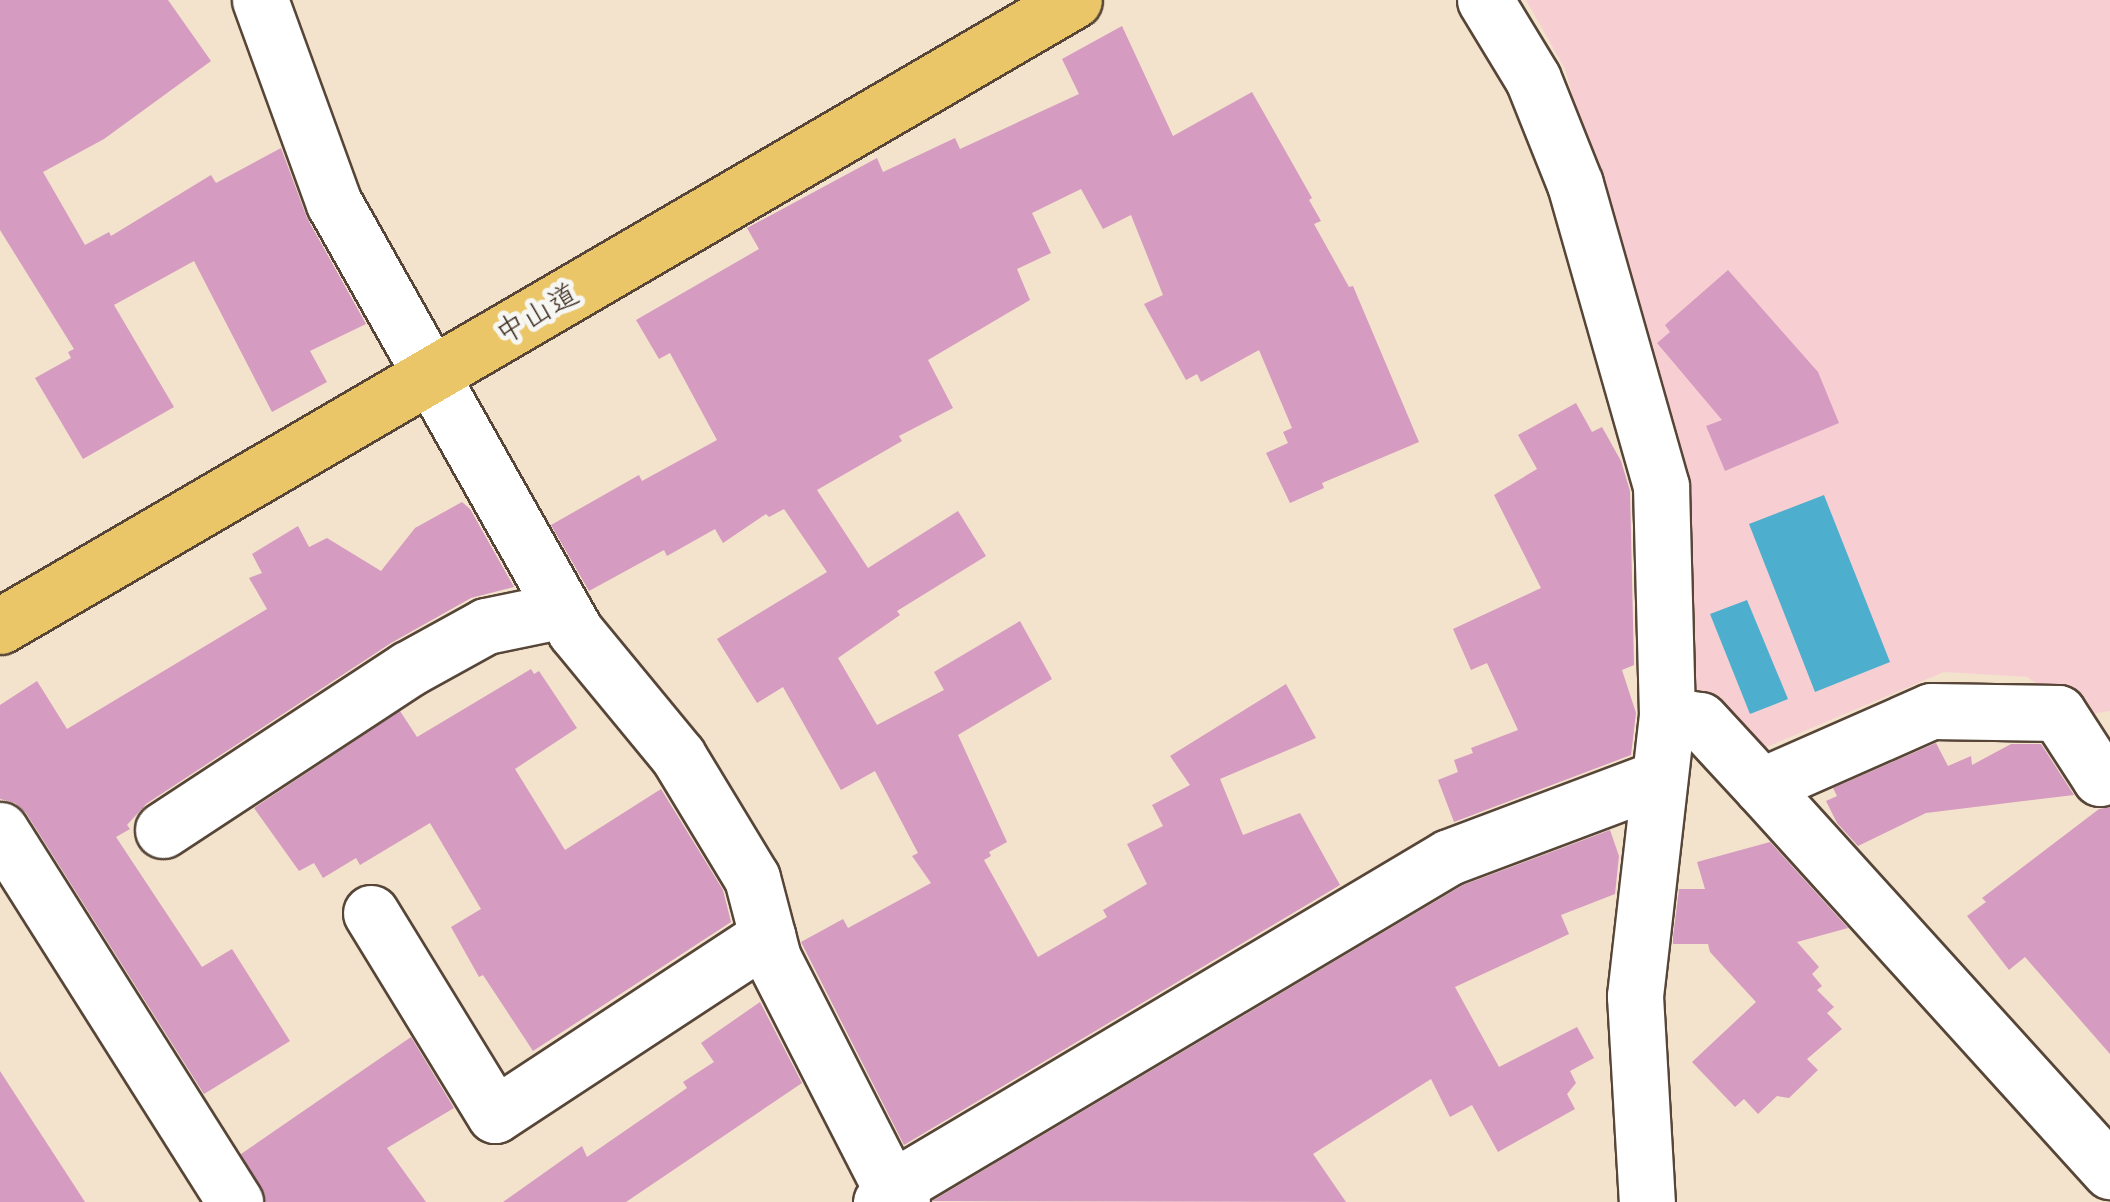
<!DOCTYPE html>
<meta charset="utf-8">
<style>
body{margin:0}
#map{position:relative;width:2110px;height:1202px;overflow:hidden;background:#f3e3cc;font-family:Kalam,"Klee One",sans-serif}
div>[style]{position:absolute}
.built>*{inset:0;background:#f7cfd3}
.water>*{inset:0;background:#4eaecd}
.building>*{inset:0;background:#d59bc0}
.roads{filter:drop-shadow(2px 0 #574638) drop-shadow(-2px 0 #574638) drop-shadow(0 2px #574638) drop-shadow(0 -2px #574638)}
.minor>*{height:55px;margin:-27.5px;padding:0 27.5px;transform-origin:27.5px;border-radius:27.5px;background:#fff}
.highway>*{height:55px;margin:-27.5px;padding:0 27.5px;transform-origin:27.5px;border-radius:27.5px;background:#ebc669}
span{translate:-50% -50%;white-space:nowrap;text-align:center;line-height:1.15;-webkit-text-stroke:10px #f6f6f2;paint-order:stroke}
.street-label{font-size:30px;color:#3b2a1e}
</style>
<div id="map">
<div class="built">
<i style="clip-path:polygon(1526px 0,2110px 0,2110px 711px,2084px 715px,2027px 677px,1944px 672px,1755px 752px,1675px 665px,1689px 497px,1565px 69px)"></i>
</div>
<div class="water">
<i style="clip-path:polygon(1824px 495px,1890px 662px,1815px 692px,1749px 524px)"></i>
<i style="clip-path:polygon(1747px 600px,1788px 699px,1750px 714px,1710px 614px)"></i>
</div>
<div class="building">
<i style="clip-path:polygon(0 0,168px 0,211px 61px,104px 139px,43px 172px,85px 245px,109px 232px,111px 236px,211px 175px,216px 183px,281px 148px,307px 218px,366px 324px,310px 351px,327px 382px,272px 412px,194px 261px,114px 305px,174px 407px,83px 459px,35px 378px,71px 358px,68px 352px,74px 349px,0 230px)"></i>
<i style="clip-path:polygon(1122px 26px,1173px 136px,1252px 92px,1312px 198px,1309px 200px,1321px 221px,1314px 224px,1349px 287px,1353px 286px,1419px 442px,1322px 483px,1324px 488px,1290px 503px,1266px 453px,1288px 443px,1283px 432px,1292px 428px,1259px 350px,1201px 382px,1197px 374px,1186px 380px,1144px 304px,1163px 295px,1131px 215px,1103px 229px,1081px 189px,1032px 213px,1051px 253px,1017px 269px,1030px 300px,928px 360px,953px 408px,899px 436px,902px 441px,817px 490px,868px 568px,958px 511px,986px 556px,897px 611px,900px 615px,838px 658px,877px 725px,944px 690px,934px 672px,1020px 621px,1052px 679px,958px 735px,1007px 842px,989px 852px,991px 856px,984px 860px,1038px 957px,1107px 917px,1103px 910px,1147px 884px,1127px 844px,1163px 826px,1152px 805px,1190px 785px,1170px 756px,1286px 684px,1316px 738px,1220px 779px,1243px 835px,1300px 813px,1340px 885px,904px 1145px,801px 942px,843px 919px,848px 928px,931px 883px,912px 856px,918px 853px,875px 771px,841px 790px,783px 687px,757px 703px,717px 639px,827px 572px,784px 509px,769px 517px,766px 514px,723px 543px,715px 529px,667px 556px,664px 550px,589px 591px,551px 525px,639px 475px,642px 481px,717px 440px,670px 353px,659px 359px,636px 320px,759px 249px,747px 228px,877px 158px,883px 172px,955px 138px,960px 149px,1079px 94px,1062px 59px)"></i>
<i style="clip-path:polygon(1728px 270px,1818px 372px,1839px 423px,1725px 471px,1706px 426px,1722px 420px,1657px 343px,1670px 332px,1665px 325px)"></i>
<i style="clip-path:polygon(1576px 403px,1592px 432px,1602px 427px,1621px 461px,1630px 491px,1634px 665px,1622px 670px,1636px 713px,1631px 755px,1454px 822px,1438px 780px,1458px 772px,1454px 760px,1473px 753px,1471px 748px,1518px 730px,1487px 663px,1471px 670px,1453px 629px,1541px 588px,1494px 495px,1537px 469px,1518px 435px)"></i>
<i style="clip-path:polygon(462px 502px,470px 509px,514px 587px,471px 598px,391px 643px,146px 804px,127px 825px,130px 829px,116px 837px,202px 967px,232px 949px,290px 1041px,204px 1094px,26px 813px,15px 803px,0 799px,0 705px,37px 681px,67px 729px,267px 609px,249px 578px,262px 573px,252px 554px,298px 526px,309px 547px,327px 538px,381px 571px,415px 528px)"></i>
<i style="clip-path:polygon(531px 669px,534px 674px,539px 671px,577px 728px,515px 769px,565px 850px,661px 789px,723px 890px,731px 922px,533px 1051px,483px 975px,479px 977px,451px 927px,481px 909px,430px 823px,360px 865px,356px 858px,323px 878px,314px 863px,299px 871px,254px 808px,400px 711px,417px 737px)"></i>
<i style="clip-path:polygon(1936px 743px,1948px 766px,1971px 756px,1972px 765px,2011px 744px,2041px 744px,2074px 795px,1926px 813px,1858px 846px,1837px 823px,1826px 801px,1837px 796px,1833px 788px)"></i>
<i style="clip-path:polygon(2110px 807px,2110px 1054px,2025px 957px,2009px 970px,1967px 916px,1986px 902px,1982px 898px,2099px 809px)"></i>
<i style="clip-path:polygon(1610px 830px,1619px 856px,1615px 894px,1561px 915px,1569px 934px,1455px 987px,1499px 1067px,1577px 1027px,1594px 1058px,1570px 1071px,1576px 1083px,1567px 1094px,1575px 1109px,1498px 1152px,1472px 1105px,1450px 1117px,1431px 1079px,1313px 1154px,1346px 1202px,932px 1201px,1463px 885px)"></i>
<i style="clip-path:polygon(1770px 842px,1848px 928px,1797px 942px,1819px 967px,1812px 974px,1822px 986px,1817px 990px,1834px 1007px,1827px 1013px,1842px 1029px,1807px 1059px,1818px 1070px,1789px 1098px,1777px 1096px,1758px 1114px,1744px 1099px,1735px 1107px,1692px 1062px,1756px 1002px,1710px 952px,1708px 944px,1673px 944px,1673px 937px,1679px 889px,1705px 889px,1697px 862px)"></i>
<i style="clip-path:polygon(760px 1002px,802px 1083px,626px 1202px,503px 1202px,582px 1146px,587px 1157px,687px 1088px,683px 1082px,714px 1062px,701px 1043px)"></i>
<i style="clip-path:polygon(411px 1037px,454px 1108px,387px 1148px,426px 1202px,266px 1202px,241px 1154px)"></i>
<i style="clip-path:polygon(0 1071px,85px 1202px,0 1202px)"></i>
</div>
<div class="roads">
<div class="minor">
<i style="left:260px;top:0;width:216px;rotate:70deg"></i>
<i style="left:334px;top:203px;width:491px;rotate:60.6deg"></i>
<i style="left:575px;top:631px;width:162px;rotate:50.5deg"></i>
<i style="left:678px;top:756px;width:143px;rotate:58.8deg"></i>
<i style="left:752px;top:878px;width:83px;rotate:75.3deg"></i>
<i style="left:773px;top:958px;width:259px;rotate:62.9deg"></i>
<i style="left:891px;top:1189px;width:17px;rotate:50deg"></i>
<i style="left:1485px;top:0;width:92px;rotate:58.7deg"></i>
<i style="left:1533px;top:79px;width:113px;rotate:68.2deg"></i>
<i style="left:1575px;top:184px;width:314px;rotate:74.1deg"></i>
<i style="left:1661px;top:486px;width:229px;rotate:88.5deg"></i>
<i style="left:1667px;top:715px;width:283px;rotate:96.5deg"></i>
<i style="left:1635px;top:996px;width:206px;rotate:86.7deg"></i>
<i style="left:1667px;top:715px;width:33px;rotate:9deg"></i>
<i style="left:1700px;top:720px;width:90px;rotate:47.3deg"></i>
<i style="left:1761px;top:786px;width:186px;rotate:-23.8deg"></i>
<i style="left:1931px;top:711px;width:127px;rotate:0.9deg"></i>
<i style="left:2058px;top:713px;width:77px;rotate:57.1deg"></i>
<i style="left:2100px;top:778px;width:11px;rotate:-27deg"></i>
<i style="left:1761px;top:786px;width:520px;rotate:47.81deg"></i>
<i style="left:0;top:830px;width:440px;rotate:57.7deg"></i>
<i style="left:163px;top:830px;width:293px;rotate:-33.3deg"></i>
<i style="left:408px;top:669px;width:89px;rotate:-28.9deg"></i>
<i style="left:486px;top:626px;width:79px;rotate:-11.7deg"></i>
<i style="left:371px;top:913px;width:237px;rotate:58.5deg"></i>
<i style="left:495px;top:1115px;width:326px;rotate:-33.3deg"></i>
<i style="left:881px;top:1202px;width:16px;rotate:-52deg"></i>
<i style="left:891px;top:1189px;width:649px;rotate:-30.75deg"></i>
<i style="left:1449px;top:857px;width:221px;rotate:-20.6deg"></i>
</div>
<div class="highway">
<i style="left:0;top:626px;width:1243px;rotate:-30.24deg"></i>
</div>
</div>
<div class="street-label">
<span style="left:538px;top:315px;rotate:-30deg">中山道</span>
</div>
</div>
